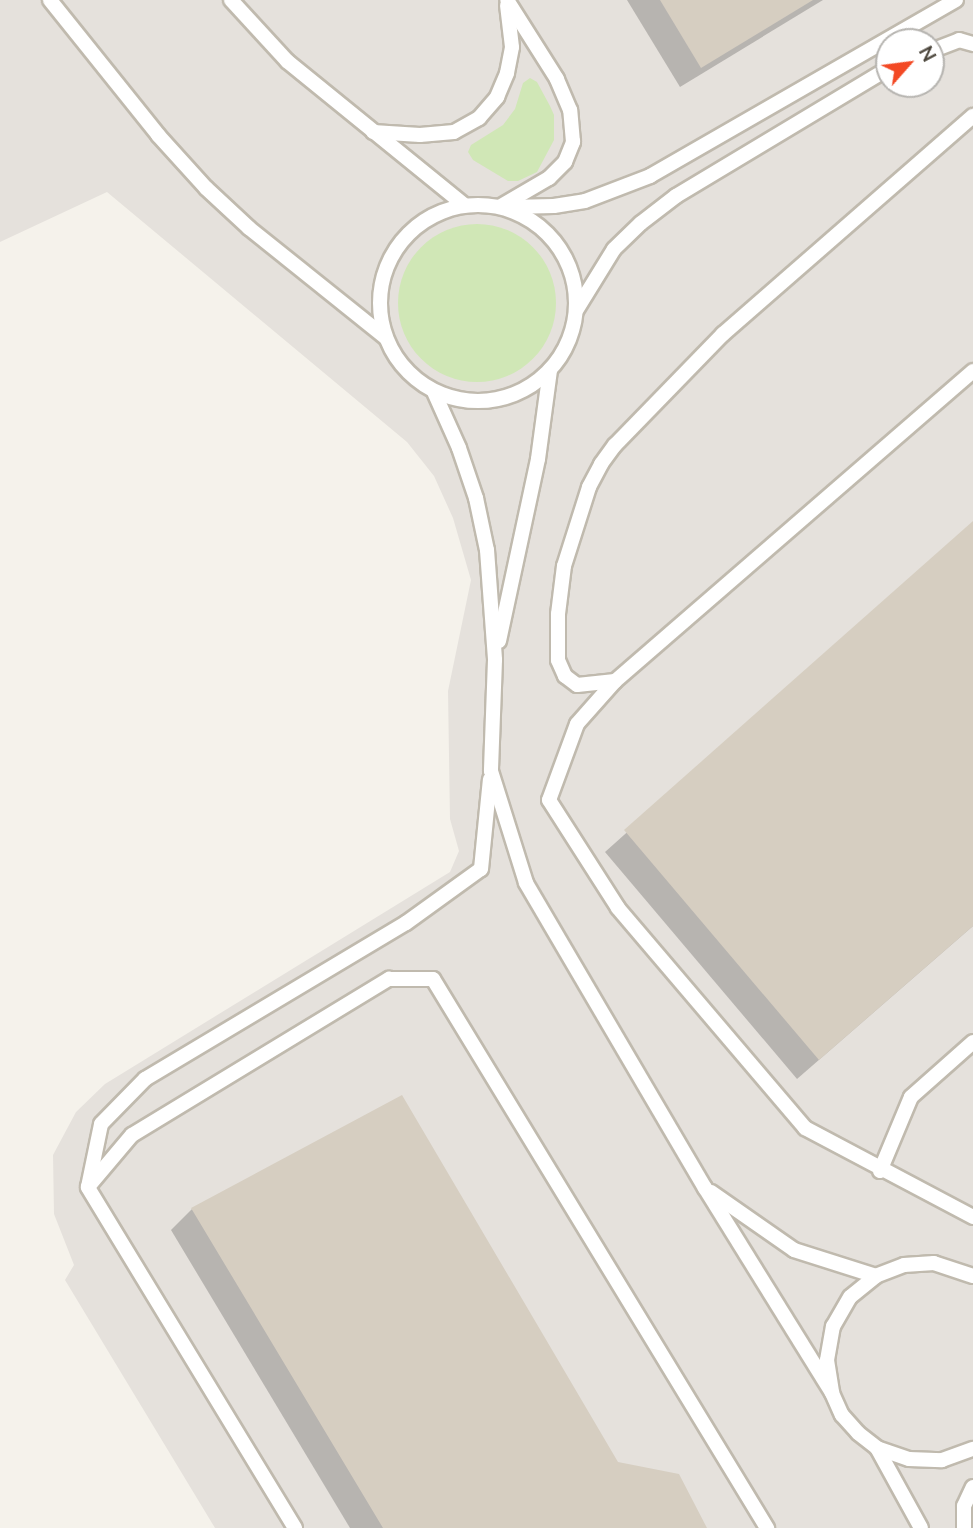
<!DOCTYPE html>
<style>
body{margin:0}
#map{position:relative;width:973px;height:1528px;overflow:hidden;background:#f5f2eb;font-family:"Nunito Sans",sans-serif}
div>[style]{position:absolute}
.industrial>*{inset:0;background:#e5e1dc}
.green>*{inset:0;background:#d0e7b6}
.round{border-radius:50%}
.shadow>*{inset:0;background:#0003}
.building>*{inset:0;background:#d6cec1}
.roads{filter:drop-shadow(2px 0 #c0baae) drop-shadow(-2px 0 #c0baae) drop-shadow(0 2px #c0baae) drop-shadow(0 -2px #c0baae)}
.service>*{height:14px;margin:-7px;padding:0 7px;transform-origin:7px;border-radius:7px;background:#fff}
.service>.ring{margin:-7px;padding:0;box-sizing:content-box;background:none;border:14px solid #fff;border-radius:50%}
span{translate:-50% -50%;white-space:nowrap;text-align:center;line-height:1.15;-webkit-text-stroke:5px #fff;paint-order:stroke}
.north{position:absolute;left:875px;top:28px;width:70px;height:70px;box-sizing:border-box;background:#fff;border:2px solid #b6b4b0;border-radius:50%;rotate:62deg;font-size:19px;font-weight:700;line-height:28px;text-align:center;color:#494339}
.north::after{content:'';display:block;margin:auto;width:24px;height:32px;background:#f34924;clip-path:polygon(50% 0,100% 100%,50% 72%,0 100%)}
</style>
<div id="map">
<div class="industrial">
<i style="clip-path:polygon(evenodd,0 0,973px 0,973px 1528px,215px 1528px,65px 1280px,74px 1265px,54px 1214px,53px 1155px,76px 1112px,105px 1084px,450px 872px,459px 851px,450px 819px,448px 691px,471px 580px,453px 518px,434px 476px,407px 442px,107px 192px,0 242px,0 0,889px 42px,931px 42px,931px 84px,889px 84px,889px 42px)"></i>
</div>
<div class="green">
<i style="clip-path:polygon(530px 78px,537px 82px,550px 106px,554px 115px,554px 140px,537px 172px,518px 181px,508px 181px,473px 160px,468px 152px,471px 145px,503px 125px,515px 109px,523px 83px)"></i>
<i class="round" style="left:398px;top:224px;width:158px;height:158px"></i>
</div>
<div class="shadow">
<i style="clip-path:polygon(627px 0,823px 0,680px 87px)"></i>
<i style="clip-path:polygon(973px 523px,973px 926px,797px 1079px,605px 852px)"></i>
<i style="clip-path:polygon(192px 1209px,705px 1528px,350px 1528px,171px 1230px)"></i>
</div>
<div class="building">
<i style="clip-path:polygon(660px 0,813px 0,701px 68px)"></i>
<i style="clip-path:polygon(973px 521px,973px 926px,819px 1060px,624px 830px)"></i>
<i style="clip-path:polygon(402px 1095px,618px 1462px,679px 1474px,707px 1528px,383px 1528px,191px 1208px)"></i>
</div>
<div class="roads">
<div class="service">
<i style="left:50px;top:0;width:173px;rotate:51.3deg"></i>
<i style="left:158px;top:135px;width:72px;rotate:47.8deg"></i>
<i style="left:206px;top:188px;width:59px;rotate:42.9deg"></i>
<i style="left:249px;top:228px;width:174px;rotate:38.7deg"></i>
<i style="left:231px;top:0;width:83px;rotate:47.4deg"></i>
<i style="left:287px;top:61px;width:228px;rotate:39.1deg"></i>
<i style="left:931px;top:51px;width:30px;rotate:-21deg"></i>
<i style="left:959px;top:40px;width:15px;rotate:16deg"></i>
<i style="left:373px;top:132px;width:47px;rotate:3.7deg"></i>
<i style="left:420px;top:135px;width:34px;rotate:-5deg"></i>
<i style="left:454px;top:132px;width:29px;rotate:-29deg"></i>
<i style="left:479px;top:118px;width:28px;rotate:-49deg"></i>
<i style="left:497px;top:97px;width:26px;rotate:-67deg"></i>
<i style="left:507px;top:73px;width:26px;rotate:-79deg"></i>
<i style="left:512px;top:47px;width:42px;rotate:-96.8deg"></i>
<i class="ring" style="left:380px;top:205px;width:182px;height:182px"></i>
<i style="left:501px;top:206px;width:56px;rotate:-30.3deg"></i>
<i style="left:549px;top:178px;width:23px;rotate:-45deg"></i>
<i style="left:565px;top:162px;width:22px;rotate:-68deg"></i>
<i style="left:573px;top:142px;width:32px;rotate:-95deg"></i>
<i style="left:570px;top:110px;width:34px;rotate:-113deg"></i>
<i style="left:557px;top:79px;width:93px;rotate:-122.3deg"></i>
<i style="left:509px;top:207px;width:45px;rotate:-1.3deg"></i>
<i style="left:554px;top:206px;width:31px;rotate:-9deg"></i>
<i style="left:585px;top:201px;width:70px;rotate:-21deg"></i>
<i style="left:650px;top:176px;width:353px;rotate:-29.9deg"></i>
<i style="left:577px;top:309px;width:70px;rotate:-58.3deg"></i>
<i style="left:614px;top:249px;width:37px;rotate:-44deg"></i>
<i style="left:641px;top:223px;width:44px;rotate:-37.6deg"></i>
<i style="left:676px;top:196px;width:249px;rotate:-31deg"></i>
<i style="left:973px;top:371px;width:474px;rotate:139.1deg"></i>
<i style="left:615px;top:681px;width:57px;rotate:131.5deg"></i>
<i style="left:577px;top:724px;width:81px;rotate:110.2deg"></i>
<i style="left:549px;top:800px;width:128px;rotate:57.4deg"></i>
<i style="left:618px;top:908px;width:289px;rotate:49.6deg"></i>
<i style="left:805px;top:1128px;width:190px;rotate:27.9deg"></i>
<i style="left:434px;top:392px;width:61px;rotate:65.9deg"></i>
<i style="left:459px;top:448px;width:53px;rotate:71.2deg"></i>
<i style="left:476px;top:498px;width:53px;rotate:78.1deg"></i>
<i style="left:487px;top:550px;width:110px;rotate:85.8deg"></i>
<i style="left:495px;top:660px;width:111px;rotate:92.1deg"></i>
<i style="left:491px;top:771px;width:117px;rotate:72.6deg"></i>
<i style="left:526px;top:883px;width:354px;rotate:59.6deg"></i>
<i style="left:705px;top:1188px;width:241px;rotate:58.2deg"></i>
<i style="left:499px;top:641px;width:186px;rotate:-77.9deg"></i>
<i style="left:538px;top:459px;width:90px;rotate:-82.3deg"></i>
<i style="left:615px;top:681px;width:38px;rotate:174deg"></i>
<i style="left:577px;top:685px;width:15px;rotate:-143deg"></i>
<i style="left:565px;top:676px;width:17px;rotate:-114deg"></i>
<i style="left:558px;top:660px;width:46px;rotate:-90deg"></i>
<i style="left:558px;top:614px;width:48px;rotate:-82.9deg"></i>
<i style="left:564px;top:566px;width:83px;rotate:-72.4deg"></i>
<i style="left:589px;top:487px;width:26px;rotate:-62deg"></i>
<i style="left:601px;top:464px;width:24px;rotate:-54deg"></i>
<i style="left:615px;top:445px;width:155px;rotate:-45.8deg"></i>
<i style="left:723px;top:334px;width:332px;rotate:-41.1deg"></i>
<i style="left:880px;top:1171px;width:80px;rotate:-67.3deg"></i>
<i style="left:911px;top:1097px;width:83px;rotate:-41.6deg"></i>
<i style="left:88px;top:1187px;width:68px;rotate:-49.8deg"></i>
<i style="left:132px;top:1135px;width:301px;rotate:-31.3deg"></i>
<i style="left:389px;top:979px;width:44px"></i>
<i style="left:433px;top:979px;width:643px;rotate:58.68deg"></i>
<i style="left:711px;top:1192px;width:101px;rotate:34.9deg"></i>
<i style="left:794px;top:1250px;width:86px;rotate:17.6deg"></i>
<i style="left:973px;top:1276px;width:41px;rotate:-161.6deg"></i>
<i style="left:934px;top:1263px;width:30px;rotate:176deg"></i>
<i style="left:904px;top:1265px;width:30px;rotate:159deg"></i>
<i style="left:876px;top:1276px;width:33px;rotate:141deg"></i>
<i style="left:850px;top:1297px;width:34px;rotate:120deg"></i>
<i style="left:833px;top:1326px;width:35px;rotate:100deg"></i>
<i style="left:827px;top:1360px;width:33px;rotate:81deg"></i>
<i style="left:832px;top:1393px;width:24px;rotate:66deg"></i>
<i style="left:842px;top:1415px;width:24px;rotate:48deg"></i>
<i style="left:858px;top:1433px;width:24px;rotate:38deg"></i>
<i style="left:877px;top:1448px;width:34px;rotate:19deg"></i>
<i style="left:909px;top:1459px;width:33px;rotate:2deg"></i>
<i style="left:942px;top:1460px;width:33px;rotate:-20deg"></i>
<i style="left:877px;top:1448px;width:91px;rotate:61.2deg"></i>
<i style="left:295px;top:1528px;width:399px;rotate:-121.3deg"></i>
<i style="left:88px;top:1187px;width:64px;rotate:-78.3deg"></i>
<i style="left:101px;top:1124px;width:63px;rotate:-45.6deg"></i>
<i style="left:145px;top:1079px;width:304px;rotate:-30.9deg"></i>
<i style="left:406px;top:923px;width:92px;rotate:-35.8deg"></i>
<i style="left:481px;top:869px;width:90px;rotate:-84.3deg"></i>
<i style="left:964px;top:1528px;width:22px;rotate:-90deg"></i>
<i style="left:964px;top:1506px;width:21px;rotate:-65deg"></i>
</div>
</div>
<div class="north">N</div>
</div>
